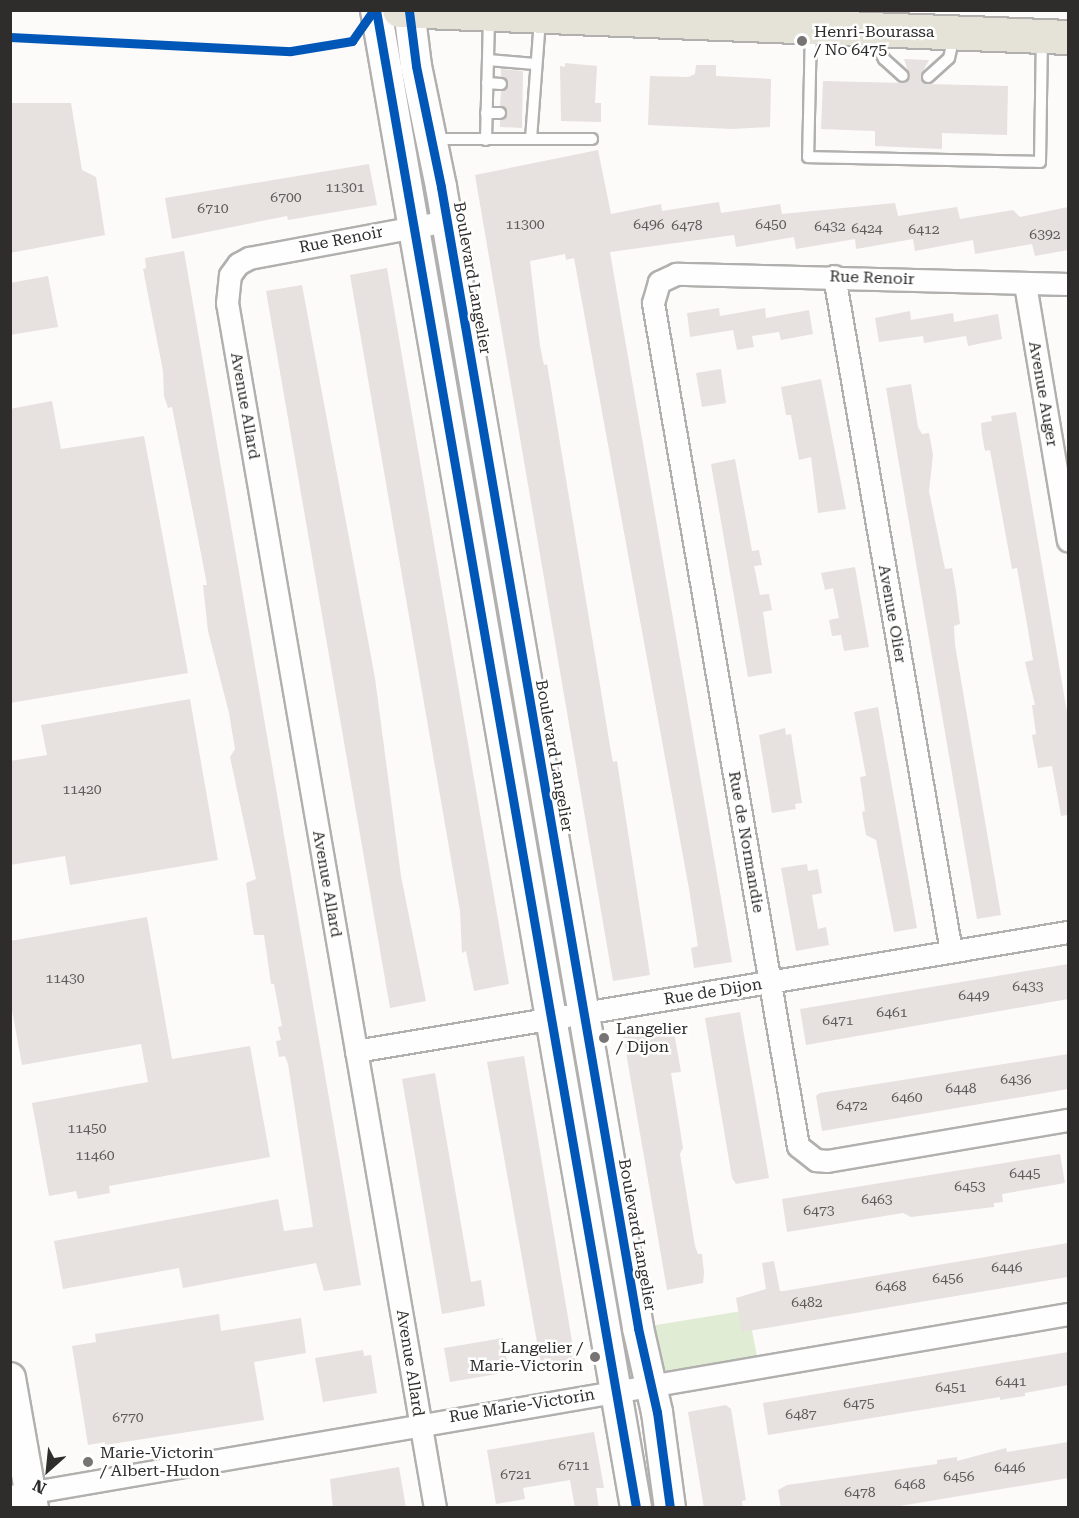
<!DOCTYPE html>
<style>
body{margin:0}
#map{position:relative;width:1079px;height:1518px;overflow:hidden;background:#fcfbf9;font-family:"Roboto Serif",serif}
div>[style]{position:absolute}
.green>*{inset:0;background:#e0ecd4}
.building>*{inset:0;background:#e7e1df}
.roads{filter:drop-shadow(2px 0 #b1b0ae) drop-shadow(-2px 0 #b1b0ae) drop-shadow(0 2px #b1b0ae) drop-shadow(0 -2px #b1b0ae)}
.lane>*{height:10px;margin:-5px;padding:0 5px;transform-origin:5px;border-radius:5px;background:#fffefe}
.street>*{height:21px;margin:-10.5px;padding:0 10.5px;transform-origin:10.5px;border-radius:10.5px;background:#fffefe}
.secondary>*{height:30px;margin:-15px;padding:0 15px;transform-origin:15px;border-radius:15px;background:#fffefe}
.primary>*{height:33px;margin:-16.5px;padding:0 16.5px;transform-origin:16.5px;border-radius:16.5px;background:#e5e2d8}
.cycleway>*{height:9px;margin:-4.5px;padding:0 4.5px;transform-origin:4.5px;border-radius:4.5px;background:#0057b8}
.dots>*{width:16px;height:16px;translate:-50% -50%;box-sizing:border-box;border:3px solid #fff;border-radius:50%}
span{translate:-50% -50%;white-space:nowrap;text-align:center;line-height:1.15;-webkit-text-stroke:5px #fff;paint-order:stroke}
.number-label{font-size:14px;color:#5e5c5a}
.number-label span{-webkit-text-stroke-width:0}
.poi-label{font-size:16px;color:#2e2d2c}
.left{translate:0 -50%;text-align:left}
.right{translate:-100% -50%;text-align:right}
.street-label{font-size:16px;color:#2e2d2c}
.frame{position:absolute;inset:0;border:12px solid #2e2d2c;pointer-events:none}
.north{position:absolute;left:18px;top:1440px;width:60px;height:60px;-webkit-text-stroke:4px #fff;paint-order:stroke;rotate:207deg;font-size:16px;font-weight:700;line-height:24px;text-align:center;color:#2e2d2c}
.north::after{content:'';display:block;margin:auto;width:21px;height:27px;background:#2e2d2c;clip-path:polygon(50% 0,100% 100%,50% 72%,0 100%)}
</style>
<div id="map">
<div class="green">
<i style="clip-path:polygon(748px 1310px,759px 1367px,650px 1386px,638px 1328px)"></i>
</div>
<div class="building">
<i style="clip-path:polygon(904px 59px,929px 60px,921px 75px,926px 84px,1008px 86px,1007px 135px,942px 133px,942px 149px,875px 146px,875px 131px,821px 129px,823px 81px,905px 83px,910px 77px)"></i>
<i style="clip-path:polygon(565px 63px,597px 66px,595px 103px,601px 103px,601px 122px,561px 121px,560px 66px,565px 67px)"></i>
<i style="clip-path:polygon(696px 65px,716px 65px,716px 76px,771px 79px,770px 127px,732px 129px,648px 125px,650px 76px,688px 77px,695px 74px)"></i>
<i style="clip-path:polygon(501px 69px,523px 71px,522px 128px,500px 127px,500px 120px,507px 114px,500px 106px,501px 91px,508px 84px,501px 76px)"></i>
<i style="clip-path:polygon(10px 103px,71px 103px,82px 170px,96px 177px,105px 235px,10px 253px)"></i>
<i style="clip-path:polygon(598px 150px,611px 214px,661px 204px,662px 211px,719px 202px,721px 213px,780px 204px,782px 214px,895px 203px,898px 216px,957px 207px,960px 219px,1013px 210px,1020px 217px,1068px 207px,1068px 250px,1035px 256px,1032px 244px,975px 254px,973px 240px,915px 251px,913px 239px,856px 249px,855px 239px,796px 249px,794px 237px,736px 247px,734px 235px,610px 252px,732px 962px,694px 968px,691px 948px,698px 946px,689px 889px,574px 258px,566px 260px,565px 254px,530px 261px,540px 346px,544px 365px,547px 364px,611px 752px,613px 762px,617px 761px,650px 975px,613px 981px,475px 175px)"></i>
<i style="clip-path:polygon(369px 164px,377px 205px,288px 220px,287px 216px,172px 239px,165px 198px)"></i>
<i style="clip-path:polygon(184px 251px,361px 1285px,324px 1291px,316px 1263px,183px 1288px,179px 1268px,63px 1289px,54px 1241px,278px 1199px,284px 1231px,313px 1227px,288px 1064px,285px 1056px,279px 1057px,276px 1041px,281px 1040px,278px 1027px,282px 1026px,274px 984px,271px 984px,264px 935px,254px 935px,251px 917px,246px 883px,256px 879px,230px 757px,235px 749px,229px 713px,208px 631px,203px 585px,207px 585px,199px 543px,172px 407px,168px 408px,164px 396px,163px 371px,143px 269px,146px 268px,145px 258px)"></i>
<i style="clip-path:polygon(387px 268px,509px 984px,474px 991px,466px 951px,462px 953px,460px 911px,350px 275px)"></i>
<i style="clip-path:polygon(48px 276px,58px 327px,10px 335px,10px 283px)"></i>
<i style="clip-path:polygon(302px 285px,375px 678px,401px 876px,426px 1001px,390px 1008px,266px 291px)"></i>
<i style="clip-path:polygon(719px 308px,720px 316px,765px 308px,766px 318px,809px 310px,813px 334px,781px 340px,779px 332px,752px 336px,754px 347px,737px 350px,733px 330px,690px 337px,687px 313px)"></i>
<i style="clip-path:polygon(910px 311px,911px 320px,953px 313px,954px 322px,998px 314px,1002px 339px,968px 346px,966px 336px,924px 343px,923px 336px,879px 342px,875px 318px)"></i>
<i style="clip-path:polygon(721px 369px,726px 403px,702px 407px,696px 373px)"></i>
<i style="clip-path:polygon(821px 379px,846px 509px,818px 513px,811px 457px,799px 460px,791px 415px,786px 415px,781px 387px)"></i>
<i style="clip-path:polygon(911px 384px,918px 427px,922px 434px,929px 433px,933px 455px,929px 491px,945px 569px,952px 568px,956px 591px,960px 624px,954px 626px,955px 645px,1001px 915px,977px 919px,886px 388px)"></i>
<i style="clip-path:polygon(52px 401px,61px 449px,144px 436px,188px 673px,10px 703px,10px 409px)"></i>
<i style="clip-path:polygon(1016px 412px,1068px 718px,1068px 815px,1061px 816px,1052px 766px,1038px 768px,1032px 735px,1036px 734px,1032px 705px,1035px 705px,1025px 662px,1033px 660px,1028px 630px,1017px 568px,1012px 569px,990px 450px,985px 451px,982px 435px,981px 423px,992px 421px,991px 416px)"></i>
<i style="clip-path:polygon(735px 459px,752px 551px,759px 550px,762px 565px,754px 566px,760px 595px,769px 594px,772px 610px,763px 612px,772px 673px,748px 677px,711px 464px)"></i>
<i style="clip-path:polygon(855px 567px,869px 647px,844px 651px,841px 635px,832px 636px,829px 620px,839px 618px,833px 588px,825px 590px,821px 573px)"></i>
<i style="clip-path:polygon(190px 699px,218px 860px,70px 885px,65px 856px,10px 865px,10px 761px,47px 755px,41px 725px)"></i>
<i style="clip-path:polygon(878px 707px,917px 928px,894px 932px,876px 840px,866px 835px,862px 812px,865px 811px,860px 777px,866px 776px,854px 712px)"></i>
<i style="clip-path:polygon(785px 728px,786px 735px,791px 734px,802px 803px,795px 804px,796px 809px,772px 813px,759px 735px)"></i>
<i style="clip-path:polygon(807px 864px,808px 871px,818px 869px,822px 893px,812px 895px,818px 929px,826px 927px,829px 945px,796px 951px,781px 868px)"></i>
<i style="clip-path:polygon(147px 917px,172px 1059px,250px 1046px,270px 1157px,109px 1186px,110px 1193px,78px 1199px,76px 1191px,49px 1196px,32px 1103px,148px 1082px,141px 1044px,22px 1065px,10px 999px,10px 941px)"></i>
<i style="clip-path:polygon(1068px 964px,1068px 999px,806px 1045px,800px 1009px)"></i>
<i style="clip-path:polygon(740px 1012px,769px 1178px,736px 1184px,732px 1178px,705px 1018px)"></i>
<i style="clip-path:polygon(673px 1026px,681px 1072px,671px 1073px,683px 1148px,680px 1154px,695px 1246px,698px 1254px,702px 1254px,704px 1273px,703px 1283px,667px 1290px,623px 1035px)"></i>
<i style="clip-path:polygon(1068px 1054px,1068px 1089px,822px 1131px,816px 1096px,820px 1093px)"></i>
<i style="clip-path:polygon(524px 1056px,576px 1365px,542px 1370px,487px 1062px)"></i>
<i style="clip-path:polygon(435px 1073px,471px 1282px,481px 1280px,485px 1306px,442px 1314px,402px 1079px)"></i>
<i style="clip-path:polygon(1060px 1154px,1065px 1183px,1002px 1194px,1003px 1202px,994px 1203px,994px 1207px,911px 1217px,903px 1213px,787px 1232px,782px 1199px)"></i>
<i style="clip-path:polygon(1068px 1243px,1068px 1277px,742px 1332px,736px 1298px,766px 1289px,762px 1263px,774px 1261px,780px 1291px,784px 1291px)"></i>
<i style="clip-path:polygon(219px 1314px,221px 1331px,301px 1318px,306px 1353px,254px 1362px,264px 1420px,105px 1445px,105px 1442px,88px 1445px,72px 1346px,96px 1342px,95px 1334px)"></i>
<i style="clip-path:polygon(503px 1338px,509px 1372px,450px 1382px,444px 1348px)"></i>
<i style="clip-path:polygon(363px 1350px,364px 1356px,371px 1355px,377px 1393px,323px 1402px,315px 1358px)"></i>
<i style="clip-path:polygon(1068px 1352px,1068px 1385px,1025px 1393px,1025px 1396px,1000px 1400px,1000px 1397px,768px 1435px,763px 1403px)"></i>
<i style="clip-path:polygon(726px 1405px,731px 1409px,746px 1500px,742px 1501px,743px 1508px,704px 1508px,688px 1412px)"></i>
<i style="clip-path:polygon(594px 1432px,604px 1488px,596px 1488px,599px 1508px,575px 1508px,570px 1480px,523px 1488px,525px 1499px,496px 1504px,487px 1450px)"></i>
<i style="clip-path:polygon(1068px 1442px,1068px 1478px,888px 1508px,781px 1508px,778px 1490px,787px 1485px,937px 1464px,937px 1460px,957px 1457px,957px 1461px,1006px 1448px,1007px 1452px)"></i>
<i style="clip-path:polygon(399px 1467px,406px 1508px,333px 1508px,330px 1479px)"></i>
</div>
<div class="roads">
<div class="lane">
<i style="left:811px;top:29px;width:128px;rotate:91.3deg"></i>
<i style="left:808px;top:157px;width:232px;rotate:1.2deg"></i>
<i style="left:1040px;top:162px;width:122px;rotate:-89.1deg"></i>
<i style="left:877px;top:33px;width:15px;rotate:86deg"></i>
<i style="left:878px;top:48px;width:13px;rotate:61deg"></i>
<i style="left:884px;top:59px;width:25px;rotate:42deg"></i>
<i style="left:488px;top:60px;width:47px;rotate:4.9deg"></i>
<i style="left:928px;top:77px;width:28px;rotate:-42deg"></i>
<i style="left:949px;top:58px;width:22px;rotate:-77deg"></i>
<i style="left:487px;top:83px;width:14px;rotate:4deg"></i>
<i style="left:486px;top:113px;width:14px"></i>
<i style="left:434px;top:139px;width:158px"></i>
<i style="left:531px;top:139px;width:119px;rotate:-85.7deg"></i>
<i style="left:486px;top:140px;width:123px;rotate:-88.6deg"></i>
</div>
<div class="street">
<i style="left:834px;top:276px;width:685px;rotate:80.17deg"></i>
<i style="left:1025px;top:284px;width:260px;rotate:80.5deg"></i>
<i style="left:1068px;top:284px;width:392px;rotate:-178.5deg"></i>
<i style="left:676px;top:274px;width:19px;rotate:155deg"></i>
<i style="left:659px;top:282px;width:22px;rotate:106deg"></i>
<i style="left:653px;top:303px;width:855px;rotate:80.24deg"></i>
<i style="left:798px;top:1146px;width:23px;rotate:38deg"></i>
<i style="left:816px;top:1160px;width:11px;rotate:5deg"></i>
<i style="left:827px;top:1161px;width:244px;rotate:-9.7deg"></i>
<i style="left:356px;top:1051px;width:722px;rotate:-9.49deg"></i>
<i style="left:10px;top:1496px;width:1074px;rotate:-9.76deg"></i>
<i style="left:435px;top:1508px;width:1223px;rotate:-99.79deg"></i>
<i style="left:227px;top:303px;width:28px;rotate:-84deg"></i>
<i style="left:230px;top:275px;width:14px;rotate:-54deg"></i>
<i style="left:238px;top:264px;width:13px;rotate:-29deg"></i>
<i style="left:249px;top:258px;width:200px;rotate:-10.6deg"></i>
</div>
<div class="secondary">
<i style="left:376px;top:10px;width:1520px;rotate:80.15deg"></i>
<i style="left:409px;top:10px;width:56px;rotate:82.9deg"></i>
<i style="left:416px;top:66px;width:124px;rotate:78.3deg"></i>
<i style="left:441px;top:187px;width:1158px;rotate:80.2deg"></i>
<i style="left:638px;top:1328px;width:86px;rotate:77.3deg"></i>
<i style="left:657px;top:1412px;width:97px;rotate:82.3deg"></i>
<i style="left:10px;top:1378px;width:132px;rotate:80deg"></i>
</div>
<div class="primary">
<i style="left:399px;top:10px;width:670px;rotate:2.31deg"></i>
</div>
</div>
<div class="cycleway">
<i style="left:376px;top:10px;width:1520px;rotate:80.15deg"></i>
<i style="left:409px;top:11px;width:55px;rotate:82.7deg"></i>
<i style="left:416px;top:66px;width:124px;rotate:78.3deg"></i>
<i style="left:441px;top:187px;width:1158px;rotate:80.2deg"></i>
<i style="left:638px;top:1328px;width:86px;rotate:77.3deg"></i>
<i style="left:657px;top:1412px;width:97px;rotate:82.3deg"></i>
<i style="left:10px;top:37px;width:281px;rotate:2.9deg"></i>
<i style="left:291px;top:51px;width:62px;rotate:-9.3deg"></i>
<i style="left:352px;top:41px;width:38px;rotate:-55deg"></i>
</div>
<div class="dots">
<i style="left:802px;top:41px;background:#767574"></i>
<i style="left:604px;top:1038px;background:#767574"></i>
<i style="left:595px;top:1357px;background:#767574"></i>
<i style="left:88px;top:1462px;background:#767574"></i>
</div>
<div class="number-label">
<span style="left:345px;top:187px">11301</span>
<span style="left:286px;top:197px">6700</span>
<span style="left:213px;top:208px">6710</span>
<span style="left:525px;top:224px">11300</span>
<span style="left:649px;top:224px">6496</span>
<span style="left:771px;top:224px">6450</span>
<span style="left:687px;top:225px">6478</span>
<span style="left:830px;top:226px">6432</span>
<span style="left:867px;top:228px">6424</span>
<span style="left:924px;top:229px">6412</span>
<span style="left:1045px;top:234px">6392</span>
<span style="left:82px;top:789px">11420</span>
<span style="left:65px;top:978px">11430</span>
<span style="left:1028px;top:986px">6433</span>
<span style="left:974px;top:995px">6449</span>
<span style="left:892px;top:1012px">6461</span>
<span style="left:838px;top:1020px">6471</span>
<span style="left:1016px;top:1079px">6436</span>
<span style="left:961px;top:1088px">6448</span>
<span style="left:907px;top:1097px">6460</span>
<span style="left:852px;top:1105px">6472</span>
<span style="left:87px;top:1128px">11450</span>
<span style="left:95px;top:1155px">11460</span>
<span style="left:1025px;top:1173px">6445</span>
<span style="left:970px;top:1186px">6453</span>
<span style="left:877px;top:1199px">6463</span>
<span style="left:819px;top:1210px">6473</span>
<span style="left:1007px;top:1267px">6446</span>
<span style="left:948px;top:1278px">6456</span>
<span style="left:891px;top:1286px">6468</span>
<span style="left:807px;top:1302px">6482</span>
<span style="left:1011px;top:1381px">6441</span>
<span style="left:951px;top:1387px">6451</span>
<span style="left:859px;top:1403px">6475</span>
<span style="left:801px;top:1414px">6487</span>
<span style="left:128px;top:1417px">6770</span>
<span style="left:574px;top:1465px">6711</span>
<span style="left:1010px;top:1467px">6446</span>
<span style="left:516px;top:1474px">6721</span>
<span style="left:959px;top:1476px">6456</span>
<span style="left:910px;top:1484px">6468</span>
<span style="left:860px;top:1492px">6478</span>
</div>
<div class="poi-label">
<span class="left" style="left:814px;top:41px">Henri-Bourassa<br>/ No 6475</span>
<span class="left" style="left:616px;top:1038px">Langelier<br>/ Dijon</span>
<span class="right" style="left:583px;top:1357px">Langelier /<br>Marie-Victorin</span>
<span class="left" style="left:100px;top:1462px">Marie-Victorin<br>/ Albert-Hudon</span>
</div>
<div class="street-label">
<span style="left:341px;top:240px;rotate:-11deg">Rue Renoir</span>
<span style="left:472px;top:278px;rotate:80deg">Boulevard Langelier</span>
<span style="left:872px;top:278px;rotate:2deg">Rue Renoir</span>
<span style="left:1043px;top:394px;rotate:80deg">Avenue Auger</span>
<span style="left:245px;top:406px;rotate:80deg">Avenue Allard</span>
<span style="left:892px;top:614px;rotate:80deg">Avenue Olier</span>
<span style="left:554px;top:756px;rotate:80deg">Boulevard Langelier</span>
<span style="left:746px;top:842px;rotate:80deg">Rue de Normandie</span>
<span style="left:327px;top:884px;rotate:80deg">Avenue Allard</span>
<span style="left:713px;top:992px;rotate:-9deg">Rue de Dijon</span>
<span style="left:637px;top:1235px;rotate:80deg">Boulevard Langelier</span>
<span style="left:410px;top:1363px;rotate:81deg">Avenue Allard</span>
<span style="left:522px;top:1406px;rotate:-9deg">Rue Marie-Victorin</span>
</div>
<div class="frame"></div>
<div class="north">N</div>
</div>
